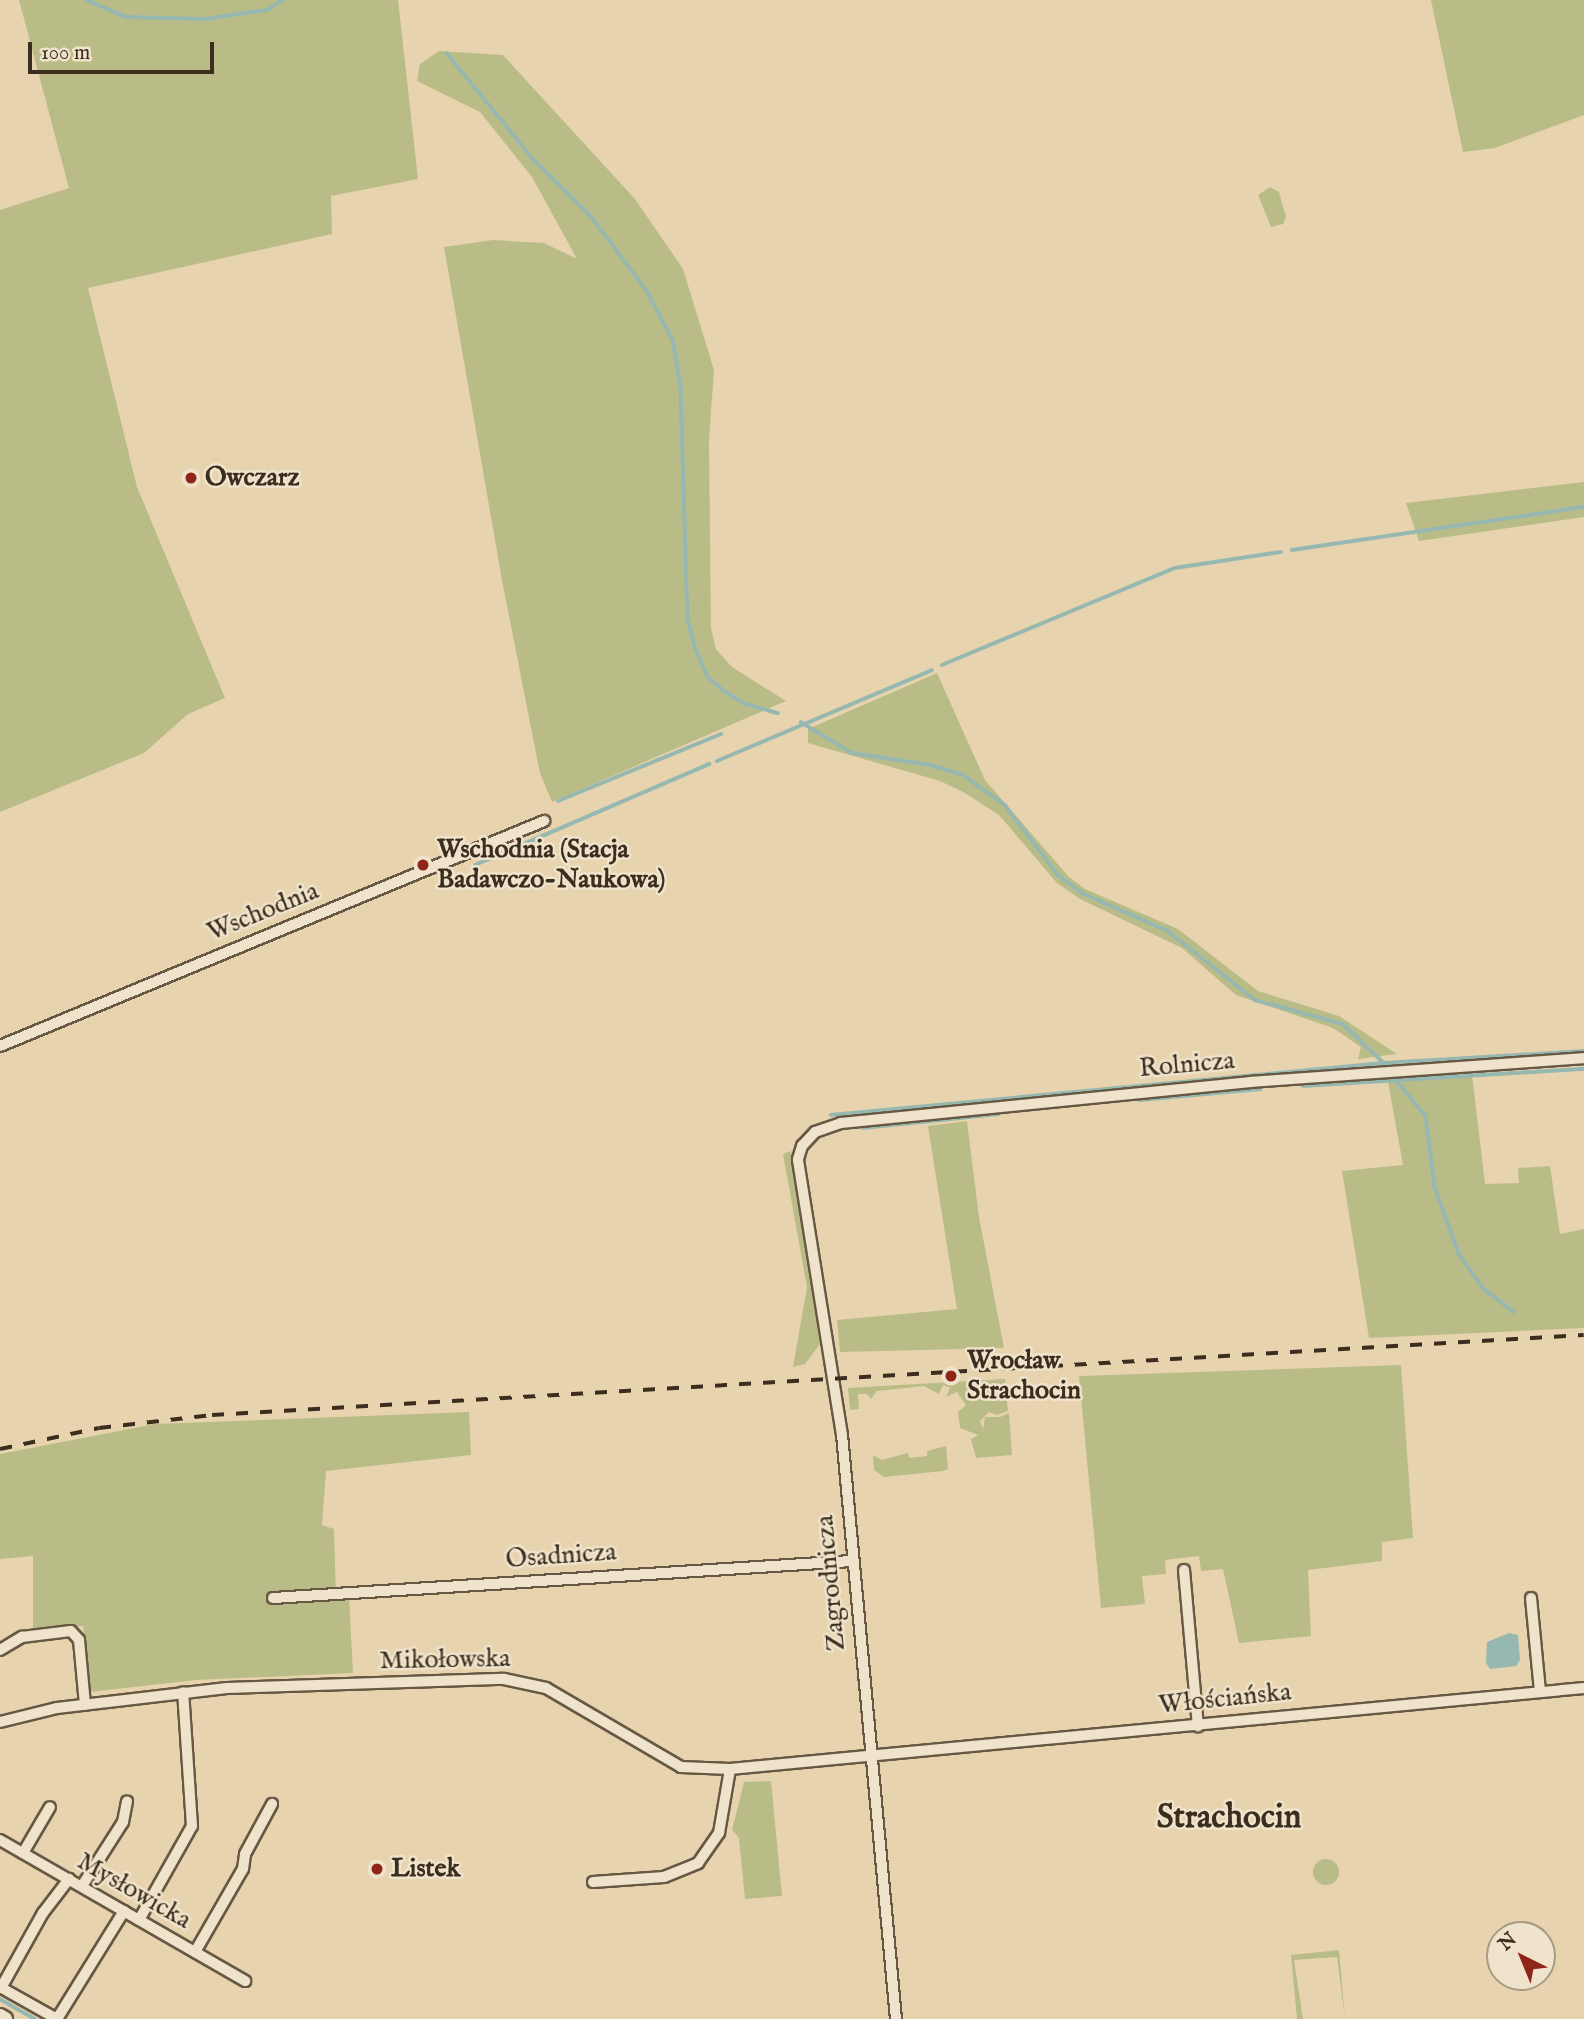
<!DOCTYPE html>
<meta charset="utf-8">
<style>
body{margin:0}
#map{position:relative;width:1584px;height:2019px;overflow:hidden;background:#e7d4af;font-family:"IM FELL English",serif}
div>[style]{position:absolute}
.green>*{inset:0;background:#babc87}
.round{border-radius:50%}
.water>*{inset:0;background:#97b8b0}
.stream>*{height:3.5px;margin:-1.75px;padding:0 1.75px;transform-origin:1.75px;border-radius:1.75px;background:#97b8b0}
.roads{filter:drop-shadow(2px 0 #675843) drop-shadow(-2px 0 #675843) drop-shadow(0 2px #675843) drop-shadow(0 -2px #675843)}
.street>*{height:10px;margin:-5px;padding:0 5px;transform-origin:5px;border-radius:5px;background:#efe3cb}
.secondary>*{height:14px;margin:-7px;padding:0 7px;transform-origin:7px;border-radius:7px;background:#efe3cb}
.rail>*{height:3.5px;margin-top:-1.75px;transform-origin:0;background:repeating-linear-gradient(90deg,#3c2e1f 0 12px,transparent 0 24px)}
.dots>*{width:19px;height:19px;translate:-50% -50%;box-sizing:border-box;border:4px solid #efe3cb;border-radius:50%}
span{translate:-50% -50%;white-space:nowrap;text-align:center;line-height:1.15;-webkit-text-stroke:5px #efe3cb;paint-order:stroke}
.poi-label{font-size:26px;color:#3c2e1f;font-weight:700}
.left{translate:0 -50%;text-align:left}
.street-label{font-size:26px;color:#3c2e1f}
.district-label{font-size:33px;color:#3c2e1f;font-weight:700}
.north{position:absolute;left:1486px;top:1921px;width:70px;height:70px;box-sizing:border-box;background:#efe3cb;border:2px solid #a79b86;border-radius:50%;rotate:317deg;font-size:19px;font-weight:700;line-height:28px;text-align:center;color:#3c2e1f}
.north::after{content:'';display:block;margin:auto;width:24px;height:32px;background:#8f2418;clip-path:polygon(50% 0,100% 100%,50% 72%,0 100%)}
.scale{position:absolute;left:28px;top:42px;width:186px;height:32px;box-sizing:border-box;border:4px solid #3c2e1f;border-top:0;padding-left:9px;font-size:21px;line-height:24px;white-space:nowrap;color:#3c2e1f;-webkit-text-stroke:5px #efe3cb;paint-order:stroke}
</style>
<div id="map">
<div class="green">
<i style="clip-path:polygon(19px 0,398px 0,418px 179px,331px 196px,332px 234px,88px 288px,137px 487px,225px 698px,188px 714px,144px 753px,0 812px,0 210px,69px 188px)"></i>
<i style="clip-path:polygon(1431px 0,1584px 0,1584px 115px,1495px 148px,1463px 152px)"></i>
<i style="clip-path:polygon(439px 51px,503px 55px,635px 199px,683px 269px,714px 370px,709px 441px,711px 628px,716px 649px,732px 667px,786px 701px,552px 802px,540px 773px,503px 586px,444px 247px,493px 240px,544px 243px,577px 259px,532px 177px,480px 112px,417px 81px,420px 64px)"></i>
<i style="clip-path:polygon(1270px 187px,1279px 192px,1286px 217px,1283px 224px,1271px 227px,1258px 195px)"></i>
<i style="clip-path:polygon(1584px 482px,1584px 517px,1419px 541px,1406px 503px)"></i>
<i style="clip-path:polygon(937px 673px,985px 780px,1068px 876px,1085px 889px,1178px 929px,1258px 991px,1339px 1016px,1397px 1054px,1358px 1059px,1361px 1047px,1333px 1028px,1236px 995px,1182px 948px,1080px 899px,1057px 883px,999px 815px,965px 793px,940px 781px,808px 743px,808px 729px)"></i>
<i style="clip-path:polygon(1472px 1075px,1485px 1184px,1519px 1183px,1518px 1168px,1550px 1166px,1560px 1234px,1584px 1229px,1584px 1328px,1369px 1338px,1342px 1171px,1403px 1165px,1388px 1082px)"></i>
<i style="clip-path:polygon(967px 1121px,979px 1217px,1004px 1348px,840px 1352px,837px 1320px,957px 1309px,928px 1126px)"></i>
<i style="clip-path:polygon(791px 1151px,820px 1344px,805px 1364px,793px 1367px,807px 1287px,783px 1154px)"></i>
<i style="clip-path:polygon(1401px 1365px,1413px 1538px,1382px 1542px,1382px 1561px,1308px 1570px,1311px 1636px,1239px 1643px,1223px 1569px,1201px 1571px,1199px 1556px,1165px 1560px,1166px 1574px,1142px 1576px,1145px 1604px,1101px 1608px,1079px 1376px)"></i>
<i style="clip-path:polygon(1005px 1379px,1008px 1411px,997px 1415px,989px 1412px,980px 1421px,983px 1429px,985px 1417px,1000px 1417px,1009px 1413px,1012px 1455px,976px 1458px,971px 1439px,978px 1435px,960px 1428px,958px 1412px,966px 1405px,957px 1392px,946px 1397px,950px 1388px,943px 1385px,939px 1394px,924px 1386px,877px 1391px,871px 1399px,867px 1394px,858px 1394px,859px 1409px,850px 1410px,848px 1388px)"></i>
<i style="clip-path:polygon(469px 1412px,471px 1455px,326px 1471px,322px 1525px,334px 1529px,336px 1597px,349px 1597px,353px 1673px,196px 1680px,90px 1692px,83px 1626px,33px 1630px,33px 1556px,0 1559px,0 1454px,155px 1424px)"></i>
<i style="clip-path:polygon(946px 1446px,948px 1469px,943px 1471px,884px 1477px,874px 1470px,873px 1455px,882px 1460px,908px 1453px,909px 1458px,927px 1456px,927px 1451px)"></i>
<i style="clip-path:polygon(771px 1781px,782px 1896px,745px 1899px,739px 1838px,732px 1830px,744px 1782px)"></i>
<i class="round" style="left:1313px;top:1859px;width:26px;height:26px"></i>
<i style="clip-path:polygon(1339px 1950px,1345px 2019px,1337px 1957px,1294px 1960px,1303px 2019px,1297px 2019px,1291px 1955px)"></i>
</div>
<div class="water">
<i style="clip-path:polygon(1509px 1633px,1518px 1635px,1520px 1660px,1516px 1666px,1490px 1669px,1486px 1663px,1487px 1642px)"></i>
</div>
<div class="stream">
<i style="left:87px;top:0;width:43px;rotate:23.6deg"></i>
<i style="left:126px;top:17px;width:80px;rotate:1.4deg"></i>
<i style="left:206px;top:19px;width:62px;rotate:-8.4deg"></i>
<i style="left:267px;top:10px;width:19px;rotate:-32deg"></i>
<i style="left:447px;top:53px;width:136px;rotate:50.9deg"></i>
<i style="left:533px;top:159px;width:81px;rotate:44.5deg"></i>
<i style="left:591px;top:216px;width:94px;rotate:53.3deg"></i>
<i style="left:647px;top:291px;width:55px;rotate:62deg"></i>
<i style="left:673px;top:340px;width:48px;rotate:80.3deg"></i>
<i style="left:681px;top:387px;width:233px;rotate:88.3deg"></i>
<i style="left:688px;top:620px;width:30px;rotate:75deg"></i>
<i style="left:696px;top:649px;width:30px;rotate:67deg"></i>
<i style="left:708px;top:677px;width:21px;rotate:41deg"></i>
<i style="left:724px;top:691px;width:26px;rotate:31deg"></i>
<i style="left:746px;top:704px;width:33px;rotate:16deg"></i>
<i style="left:1292px;top:550px;width:295px;rotate:-8.4deg"></i>
<i style="left:942px;top:665px;width:252px;rotate:-22.6deg"></i>
<i style="left:1175px;top:568px;width:107px;rotate:-8.6deg"></i>
<i style="left:801px;top:722px;width:60px;rotate:31.3deg"></i>
<i style="left:852px;top:753px;width:80px;rotate:8.6deg"></i>
<i style="left:931px;top:765px;width:34px;rotate:17deg"></i>
<i style="left:963px;top:775px;width:52px;rotate:35.5deg"></i>
<i style="left:1005px;top:805px;width:89px;rotate:52.7deg"></i>
<i style="left:1059px;top:876px;width:29px;rotate:36deg"></i>
<i style="left:1082px;top:893px;width:94px;rotate:23.8deg"></i>
<i style="left:1168px;top:931px;width:111px;rotate:38.4deg"></i>
<i style="left:1255px;top:1000px;width:91px;rotate:15.3deg"></i>
<i style="left:1343px;top:1024px;width:59px;rotate:43.6deg"></i>
<i style="left:717px;top:761px;width:233px;rotate:-22.9deg"></i>
<i style="left:558px;top:801px;width:176px;rotate:-22.3deg"></i>
<i style="left:475px;top:865px;width:255px;rotate:-23.3deg"></i>
<i style="left:1396px;top:1080px;width:47px;rotate:50.2deg"></i>
<i style="left:1426px;top:1116px;width:72px;rotate:82.8deg"></i>
<i style="left:1435px;top:1187px;width:71px;rotate:70.3deg"></i>
<i style="left:1459px;top:1254px;width:43px;rotate:54.5deg"></i>
<i style="left:1484px;top:1289px;width:38px;rotate:37deg"></i>
<i style="left:1303px;top:1086px;width:282px;rotate:-3.5deg"></i>
<i style="left:1140px;top:1100px;width:121px;rotate:-5.2deg"></i>
<i style="left:831px;top:1115px;width:555px;rotate:-5.37deg"></i>
<i style="left:1384px;top:1063px;width:200px;rotate:-3.4deg"></i>
<i style="left:863px;top:1128px;width:136px;rotate:-5.9deg"></i>
<i style="left:0;top:1999px;width:40px;rotate:29.7deg"></i>
</div>
<div class="roads">
<div class="street">
<i style="left:0;top:1046px;width:589px;rotate:-22.47deg"></i>
<i style="left:1184px;top:1570px;width:157px;rotate:84.9deg"></i>
<i style="left:273px;top:1598px;width:580px;rotate:-3.66deg"></i>
<i style="left:1531px;top:1598px;width:94px;rotate:84.5deg"></i>
<i style="left:0;top:1650px;width:26px;rotate:-31deg"></i>
<i style="left:22px;top:1637px;width:49px;rotate:-7deg"></i>
<i style="left:71px;top:1631px;width:12px;rotate:48deg"></i>
<i style="left:79px;top:1640px;width:65px;rotate:84.7deg"></i>
<i style="left:0;top:1722px;width:59px;rotate:-13.8deg"></i>
<i style="left:57px;top:1708px;width:171px;rotate:-6.7deg"></i>
<i style="left:227px;top:1688px;width:277px;rotate:-1.9deg"></i>
<i style="left:504px;top:1679px;width:43px;rotate:12.1deg"></i>
<i style="left:546px;top:1688px;width:156px;rotate:30.3deg"></i>
<i style="left:681px;top:1767px;width:49px;rotate:2.3deg"></i>
<i style="left:730px;top:1769px;width:858px;rotate:-5.42deg"></i>
<i style="left:0;top:1840px;width:283px;rotate:29.9deg"></i>
<i style="left:23px;top:1853px;width:53px;rotate:-59.6deg"></i>
<i style="left:593px;top:1882px;width:71px;rotate:-4deg"></i>
<i style="left:664px;top:1877px;width:37px;rotate:-22deg"></i>
<i style="left:698px;top:1863px;width:37px;rotate:-55deg"></i>
<i style="left:719px;top:1833px;width:65px;rotate:-80.2deg"></i>
<i style="left:82px;top:1886px;width:76px;rotate:-57.4deg"></i>
<i style="left:123px;top:1822px;width:21px;rotate:-79deg"></i>
<i style="left:139px;top:1920px;width:108px;rotate:-60.6deg"></i>
<i style="left:192px;top:1826px;width:134px;rotate:-93.8deg"></i>
<i style="left:195px;top:1952px;width:96px;rotate:-60deg"></i>
<i style="left:243px;top:1869px;width:15px;rotate:-82deg"></i>
<i style="left:245px;top:1854px;width:57px;rotate:-61.6deg"></i>
<i style="left:0;top:1987px;width:65px;rotate:29.3deg"></i>
<i style="left:57px;top:2019px;width:127px;rotate:-58.2deg"></i>
<i style="left:1px;top:1988px;width:86px;rotate:-60.8deg"></i>
<i style="left:43px;top:1913px;width:43px;rotate:-52.6deg"></i>
<i style="left:896px;top:2019px;width:586px;rotate:-95.28deg"></i>
<i style="left:842px;top:1435px;width:279px;rotate:-99.1deg"></i>
<i style="left:798px;top:1159px;width:14px;rotate:-73deg"></i>
<i style="left:802px;top:1146px;width:19px;rotate:-47deg"></i>
<i style="left:815px;top:1132px;width:28px;rotate:-19deg"></i>
<i style="left:841px;top:1123px;width:412px;rotate:-5.7deg"></i>
<i style="left:1251px;top:1082px;width:334px;rotate:-4.1deg"></i>
</div>
<div class="secondary">
<i style="left:0;top:2016px;width:6px;rotate:31deg"></i>
</div>
</div>
<div class="rail">
<i style="left:0;top:1449px;width:101px;rotate:-12deg"></i>
<i style="left:99px;top:1428px;width:114px;rotate:-6.6deg"></i>
<i style="left:212px;top:1415px;width:1374px;rotate:-3.34deg"></i>
</div>
<div class="dots">
<i style="left:191px;top:478px;background:#8f2418"></i>
<i style="left:423px;top:865px;background:#8f2418"></i>
<i style="left:951px;top:1376px;background:#8f2418"></i>
<i style="left:377px;top:1869px;background:#8f2418"></i>
</div>
<div class="poi-label">
<span class="left" style="left:205px;top:478px">Owczarz</span>
<span class="left" style="left:437px;top:865px">Wschodnia (Stacja<br>Badawczo-Naukowa)</span>
<span class="left" style="left:967px;top:1376px">Wrocław<br>Strachocin</span>
<span class="left" style="left:391px;top:1869px">Listek</span>
</div>
<div class="street-label">
<span style="left:263px;top:912px;rotate:-22deg">Wschodnia</span>
<span style="left:1187px;top:1065px;rotate:-5deg">Rolnicza</span>
<span style="left:561px;top:1556px;rotate:-4deg">Osadnicza</span>
<span style="left:831px;top:1583px;rotate:-95deg">Zagrodnicza</span>
<span style="left:445px;top:1660px;rotate:-1deg">Mikołowska</span>
<span style="left:1225px;top:1699px;rotate:-6deg">Włościańska</span>
<span style="left:134px;top:1891px;rotate:30deg">Mysłowicka</span>
</div>
<div class="district-label">
<span style="left:1229px;top:1819px">Strachocin</span>
</div>
<div class="north">N</div>
<div class="scale">100 m</div>
</div>
